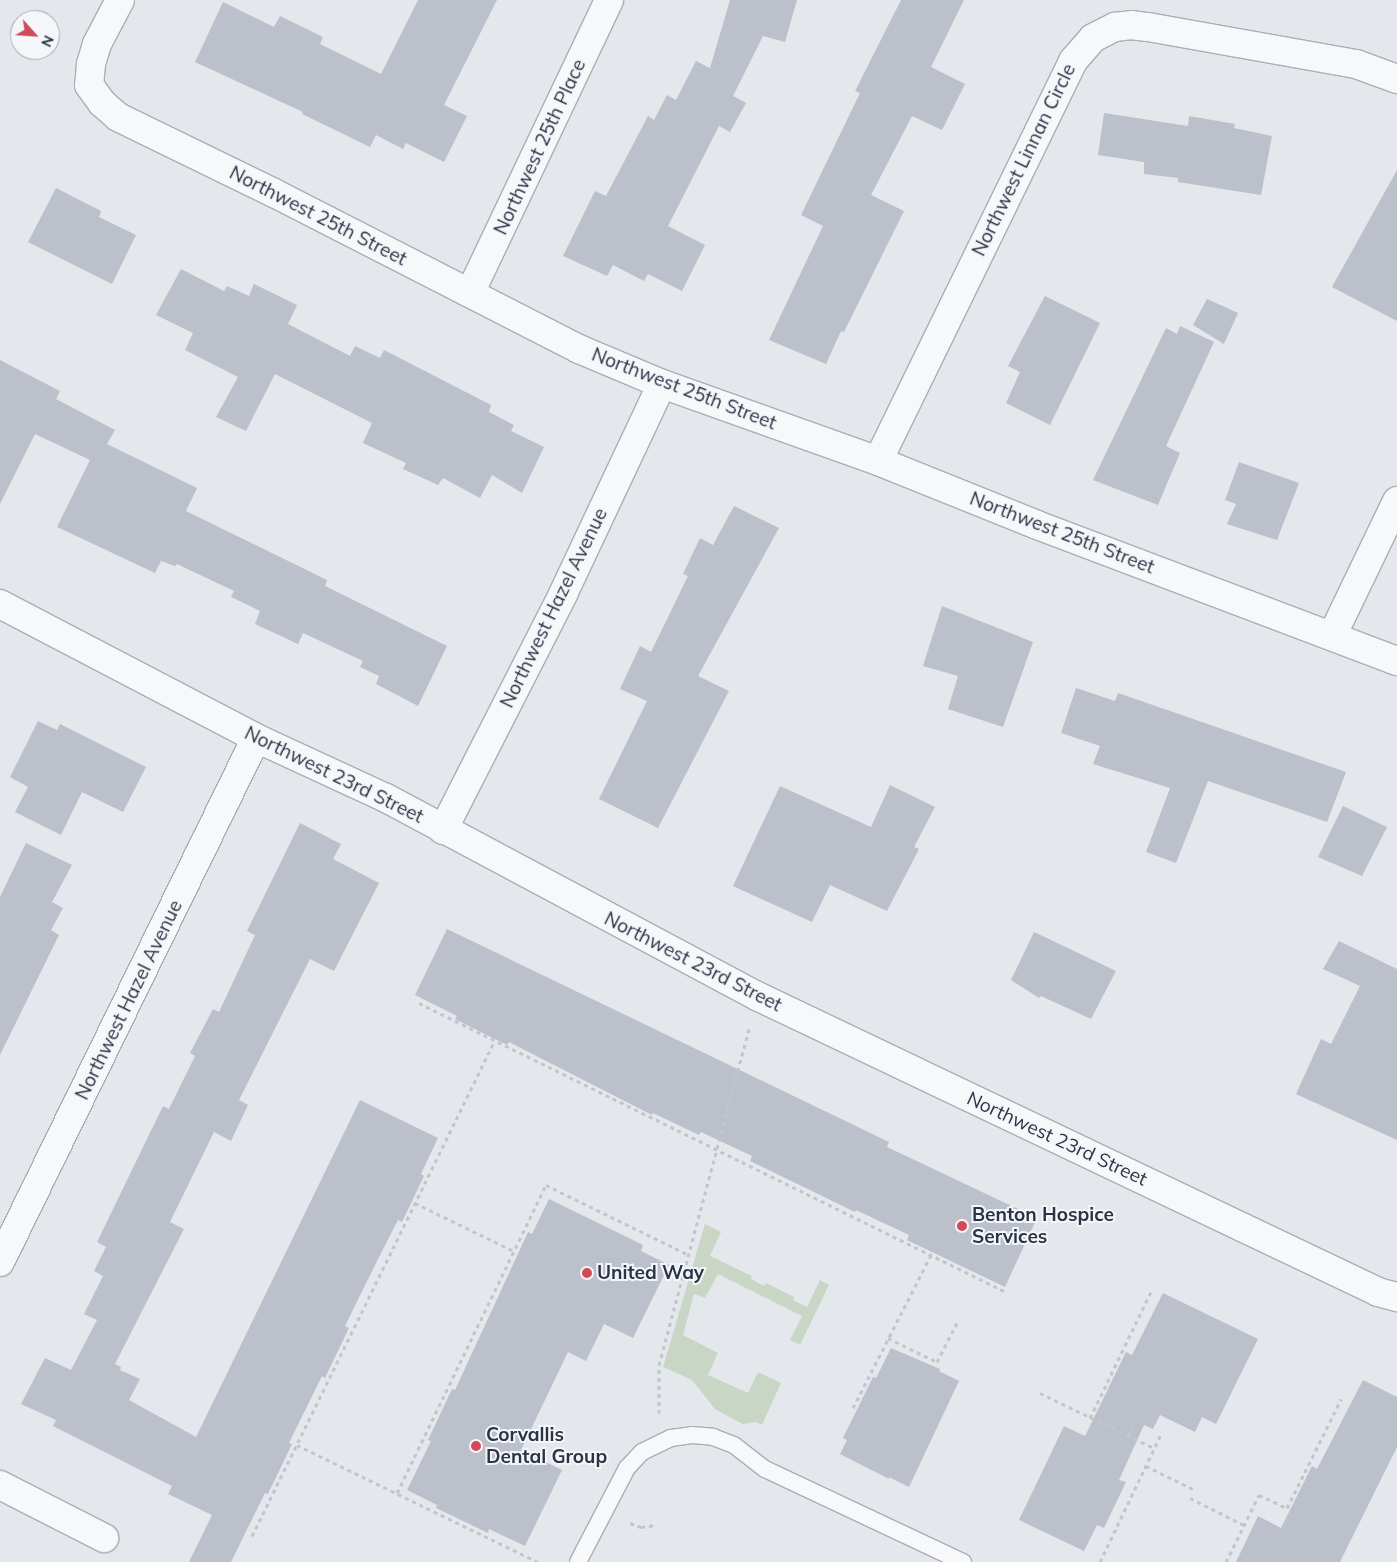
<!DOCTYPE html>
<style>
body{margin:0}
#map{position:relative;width:1397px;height:1562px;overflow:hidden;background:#e4e7ec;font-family:Mulish,sans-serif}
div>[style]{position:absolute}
.green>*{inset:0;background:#c9d6c5}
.building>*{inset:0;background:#bbc0ca}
.path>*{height:3px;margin-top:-1.5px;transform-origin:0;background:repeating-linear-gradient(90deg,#c2c5cb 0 4px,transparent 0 8px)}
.roads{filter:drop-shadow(1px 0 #a9aeb7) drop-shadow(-1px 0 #a9aeb7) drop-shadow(0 1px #a9aeb7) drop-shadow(0 -1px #a9aeb7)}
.lane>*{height:16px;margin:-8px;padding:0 8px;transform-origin:8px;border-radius:8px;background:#f7f8fa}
.street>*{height:28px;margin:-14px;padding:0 14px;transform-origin:14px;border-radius:14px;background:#f7f8fa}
.dots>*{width:14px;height:14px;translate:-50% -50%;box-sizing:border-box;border:2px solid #f4f6f9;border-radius:50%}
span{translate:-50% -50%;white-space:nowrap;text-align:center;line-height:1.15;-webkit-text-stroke:4px #f4f6f9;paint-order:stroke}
.street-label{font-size:19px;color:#2b3445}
.poi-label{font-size:19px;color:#2b3445;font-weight:700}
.left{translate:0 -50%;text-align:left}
.north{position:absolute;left:10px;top:10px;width:50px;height:50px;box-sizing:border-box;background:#f4f6f9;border:1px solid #a4a8b1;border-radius:50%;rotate:116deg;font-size:14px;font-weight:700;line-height:20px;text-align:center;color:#2b3445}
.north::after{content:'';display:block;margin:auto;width:18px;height:22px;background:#d1495b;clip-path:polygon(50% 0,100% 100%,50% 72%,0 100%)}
</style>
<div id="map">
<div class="green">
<i style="clip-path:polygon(705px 1224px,721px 1232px,710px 1256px,752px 1276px,751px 1279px,764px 1286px,766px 1283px,794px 1297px,793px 1300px,807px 1307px,820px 1280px,829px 1285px,800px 1345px,790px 1340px,802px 1316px,718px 1274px,705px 1298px,694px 1294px,683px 1335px,718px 1353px,708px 1375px,748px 1393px,758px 1372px,781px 1383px,762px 1425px,756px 1422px,743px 1424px,720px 1412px,715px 1409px,692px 1380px,663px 1367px)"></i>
</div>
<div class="building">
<i style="clip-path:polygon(418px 0,497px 0,444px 105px,467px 116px,444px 162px,406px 143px,403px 149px,376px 135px,370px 147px,302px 114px,303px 112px,195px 62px,223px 2px,274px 27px,280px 16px,323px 37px,320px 44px,381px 74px)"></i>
<i style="clip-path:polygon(730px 0,797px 0,785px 42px,763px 36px,733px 96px,746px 103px,730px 132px,719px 126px,668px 226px,705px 245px,682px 291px,648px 274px,644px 281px,613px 265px,607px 276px,563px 256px,595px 191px,606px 196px,648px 116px,654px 120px,667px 95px,676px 100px,696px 61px,710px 68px)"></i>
<i style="clip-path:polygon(901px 0,964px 0,931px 67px,965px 84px,942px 130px,912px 116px,871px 195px,904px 211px,844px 332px,841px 331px,826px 364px,769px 340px,823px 226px,801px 215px,860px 93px,855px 91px)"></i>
<i style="clip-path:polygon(1104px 113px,1188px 126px,1189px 116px,1235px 124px,1234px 128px,1272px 136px,1261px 195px,1178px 182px,1178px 178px,1144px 174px,1144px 162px,1098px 155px)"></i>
<i style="clip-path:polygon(1397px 170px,1397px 321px,1332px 287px)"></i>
<i style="clip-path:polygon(56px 188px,101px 211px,99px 217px,136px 235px,112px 284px,28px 242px)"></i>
<i style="clip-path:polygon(181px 269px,224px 291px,227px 286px,249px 296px,254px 284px,297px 305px,288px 324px,350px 356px,355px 346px,380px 358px,384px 350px,491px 405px,489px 412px,514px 425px,511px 431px,544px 447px,522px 493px,492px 475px,480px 498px,443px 478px,438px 485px,403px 469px,406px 463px,363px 443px,372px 423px,275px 374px,246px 431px,216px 417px,238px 377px,185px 350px,193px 333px,156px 315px)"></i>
<i style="clip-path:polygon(1045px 296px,1100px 323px,1050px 425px,1006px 403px,1020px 372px,1008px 366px)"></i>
<i style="clip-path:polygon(1207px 299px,1238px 313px,1224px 344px,1193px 325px)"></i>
<i style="clip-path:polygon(1180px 326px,1214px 342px,1166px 446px,1180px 453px,1158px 505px,1093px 480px,1166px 328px,1177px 334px)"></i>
<i style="clip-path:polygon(0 360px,60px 391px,56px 399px,115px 430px,107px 444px,197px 488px,186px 511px,327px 580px,325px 586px,447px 646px,418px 706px,376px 684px,379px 676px,360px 667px,363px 661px,303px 633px,298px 644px,255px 624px,260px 611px,231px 597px,234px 591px,177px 564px,175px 566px,161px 561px,155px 573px,57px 527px,90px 460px,35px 434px,0 504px)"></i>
<i style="clip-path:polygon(1239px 462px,1299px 483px,1277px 540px,1227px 524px,1236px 504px,1225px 500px)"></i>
<i style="clip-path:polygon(734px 506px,779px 528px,698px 676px,729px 691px,658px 828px,599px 799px,647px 701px,620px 689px,640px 646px,651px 652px,688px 576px,683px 574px,700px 538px,713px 545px)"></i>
<i style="clip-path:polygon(942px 606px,1033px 642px,1003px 727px,948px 709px,958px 676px,923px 666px)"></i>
<i style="clip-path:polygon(1076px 688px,1115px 701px,1118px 693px,1346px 772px,1327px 822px,1208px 781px,1176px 863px,1146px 852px,1170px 788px,1093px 764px,1100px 746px,1061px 733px)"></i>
<i style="clip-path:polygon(38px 721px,57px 730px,60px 724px,146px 767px,123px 812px,82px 792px,61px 835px,15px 812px,28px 787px,10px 777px)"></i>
<i style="clip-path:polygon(890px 785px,935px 807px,914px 847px,919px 849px,887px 911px,830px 885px,812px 922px,733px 886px,780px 786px,871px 827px)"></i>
<i style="clip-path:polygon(1343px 806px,1387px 827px,1362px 876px,1318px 857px)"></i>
<i style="clip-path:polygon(300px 823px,341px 844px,333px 859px,379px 883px,334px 971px,310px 959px,239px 1100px,248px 1105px,231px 1141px,214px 1132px,170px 1222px,184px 1229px,115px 1364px,121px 1367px,120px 1370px,140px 1379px,129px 1400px,196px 1437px,360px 1100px,438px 1138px,421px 1174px,424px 1176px,402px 1222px,398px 1220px,376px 1263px,345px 1326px,349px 1328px,325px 1378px,322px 1376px,289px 1443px,292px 1444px,268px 1494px,265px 1493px,231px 1562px,189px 1562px,212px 1515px,168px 1494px,172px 1486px,53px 1426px,56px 1420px,21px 1404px,45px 1358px,71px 1370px,97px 1320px,84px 1314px,103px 1276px,94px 1271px,106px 1247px,97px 1242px,163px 1106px,169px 1109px,195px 1056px,190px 1053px,213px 1009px,219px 1012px,255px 935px,247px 931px)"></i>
<i style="clip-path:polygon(26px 843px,72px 865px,52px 902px,63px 908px,51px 930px,59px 935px,0 1055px,0 897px)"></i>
<i style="clip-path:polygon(447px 929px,889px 1142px,887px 1147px,1037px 1218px,1005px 1287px,907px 1240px,909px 1235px,856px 1210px,855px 1212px,750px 1161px,752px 1156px,701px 1132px,699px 1135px,653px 1113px,652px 1115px,509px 1042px,507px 1045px,455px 1019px,457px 1016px,415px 995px)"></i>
<i style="clip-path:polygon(1034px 932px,1116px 971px,1091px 1019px,1041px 996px,1039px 998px,1011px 980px)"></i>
<i style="clip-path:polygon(1339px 941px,1397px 969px,1397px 1140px,1296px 1094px,1321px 1039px,1331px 1044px,1360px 986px,1323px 969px)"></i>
<i style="clip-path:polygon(549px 1199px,643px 1245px,641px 1251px,669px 1265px,633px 1338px,604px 1324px,586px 1361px,568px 1352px,521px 1450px,562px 1470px,525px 1546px,489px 1529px,488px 1533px,436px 1508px,437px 1505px,407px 1490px,431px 1441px,428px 1440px,452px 1389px,455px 1390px,528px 1232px,532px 1234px)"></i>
<i style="clip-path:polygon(1163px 1293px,1258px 1339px,1216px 1424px,1202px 1417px,1195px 1432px,1160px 1415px,1153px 1429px,1144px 1425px,1119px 1480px,1126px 1482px,1104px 1528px,1097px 1525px,1084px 1551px,1019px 1520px,1064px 1426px,1085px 1436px,1126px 1352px,1132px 1355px)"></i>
<i style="clip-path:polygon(891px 1348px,940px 1369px,939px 1371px,959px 1381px,909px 1487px,889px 1477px,889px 1479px,840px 1454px,847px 1440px,843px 1438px,873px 1377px,876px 1378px)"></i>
<i style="clip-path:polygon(1363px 1380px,1397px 1397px,1397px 1447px,1340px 1562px,1236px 1562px,1258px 1516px,1281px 1528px,1312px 1466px,1317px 1469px)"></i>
</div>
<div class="path">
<i style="left:419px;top:1003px;width:654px;rotate:26.21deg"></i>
<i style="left:415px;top:1203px;width:110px;rotate:25.9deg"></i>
<i style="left:888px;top:1338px;width:55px;rotate:26.1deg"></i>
<i style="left:937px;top:1362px;width:44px;rotate:-62.9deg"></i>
<i style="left:1040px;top:1393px;width:127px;rotate:25.8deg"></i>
<i style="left:853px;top:1408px;width:172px;rotate:-63deg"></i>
<i style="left:659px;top:1413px;width:48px;rotate:-90deg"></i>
<i style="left:659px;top:1365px;width:348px;rotate:-75deg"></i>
<i style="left:1090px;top:1418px;width:140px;rotate:-64.2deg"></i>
<i style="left:1129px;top:1436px;width:17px;rotate:-65deg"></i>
<i style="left:297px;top:1445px;width:268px;rotate:25.9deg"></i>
<i style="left:1146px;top:1466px;width:55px;rotate:26.1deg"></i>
<i style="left:397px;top:1493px;width:342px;rotate:-64.2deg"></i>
<i style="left:546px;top:1185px;width:159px;rotate:26.1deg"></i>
<i style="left:1190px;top:1498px;width:60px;rotate:26.6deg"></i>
<i style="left:630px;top:1523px;width:12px;rotate:20deg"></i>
<i style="left:641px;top:1527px;width:15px;rotate:-8deg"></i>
<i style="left:252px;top:1536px;width:552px;rotate:-63.9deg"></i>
<i style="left:1100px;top:1562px;width:140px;rotate:-64.5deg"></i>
<i style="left:1226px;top:1562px;width:75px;rotate:-63.8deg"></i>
<i style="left:1259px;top:1495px;width:31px;rotate:25deg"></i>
<i style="left:1287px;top:1508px;width:122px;rotate:-63.6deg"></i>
</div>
<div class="roads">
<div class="lane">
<i style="left:578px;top:1562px;width:106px;rotate:-62.5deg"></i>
<i style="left:627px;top:1468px;width:22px;rotate:-47deg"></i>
<i style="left:642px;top:1452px;width:32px;rotate:-26deg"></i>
<i style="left:671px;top:1438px;width:21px;rotate:-8deg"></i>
<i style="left:692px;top:1435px;width:21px;rotate:5deg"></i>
<i style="left:713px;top:1437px;width:22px;rotate:21deg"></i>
<i style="left:734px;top:1445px;width:39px;rotate:38deg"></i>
<i style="left:765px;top:1469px;width:219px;rotate:25.2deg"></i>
</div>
<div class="street">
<i style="left:120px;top:0;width:50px;rotate:117.6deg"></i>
<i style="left:97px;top:44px;width:21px;rotate:107deg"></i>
<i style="left:91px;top:64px;width:21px;rotate:95deg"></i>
<i style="left:89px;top:85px;width:22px;rotate:54deg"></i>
<i style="left:102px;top:103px;width:21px;rotate:41deg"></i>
<i style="left:118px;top:117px;width:174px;rotate:26deg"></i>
<i style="left:274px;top:193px;width:343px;rotate:27.1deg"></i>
<i style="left:579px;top:349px;width:90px;rotate:22.9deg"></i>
<i style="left:662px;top:384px;width:229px;rotate:19.6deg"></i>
<i style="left:878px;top:461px;width:171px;rotate:21.9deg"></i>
<i style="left:1037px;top:525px;width:385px;rotate:20.7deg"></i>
<i style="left:470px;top:293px;width:324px;rotate:-64.6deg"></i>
<i style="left:878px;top:461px;width:445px;rotate:-64deg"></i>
<i style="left:1073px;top:61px;width:30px;rotate:-49deg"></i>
<i style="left:1093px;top:38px;width:25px;rotate:-27deg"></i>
<i style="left:1115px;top:27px;width:16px;rotate:-7deg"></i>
<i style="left:1131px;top:25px;width:17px;rotate:7deg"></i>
<i style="left:1148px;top:27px;width:211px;rotate:10.1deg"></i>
<i style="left:1356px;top:64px;width:44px;rotate:20.1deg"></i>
<i style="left:0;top:604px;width:289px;rotate:27.6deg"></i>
<i style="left:256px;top:738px;width:143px;rotate:24.8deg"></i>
<i style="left:386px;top:798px;width:421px;rotate:28.1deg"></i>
<i style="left:757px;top:996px;width:688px;rotate:25.48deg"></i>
<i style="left:1378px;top:1292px;width:20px;rotate:15deg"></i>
<i style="left:1332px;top:636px;width:150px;rotate:-64.3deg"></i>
<i style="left:443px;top:830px;width:265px;rotate:-63deg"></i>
<i style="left:563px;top:594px;width:232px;rotate:-64.8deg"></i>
<i style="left:0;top:1262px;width:583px;rotate:-63.96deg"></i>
<i style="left:0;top:1485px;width:117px;rotate:27deg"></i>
</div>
</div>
<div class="dots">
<i style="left:962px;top:1226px;background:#d1495b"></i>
<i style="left:587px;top:1273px;background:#d1495b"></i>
<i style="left:476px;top:1446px;background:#d1495b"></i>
</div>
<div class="street-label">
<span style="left:540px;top:147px;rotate:-65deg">Northwest 25th Place</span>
<span style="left:1024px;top:160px;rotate:-64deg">Northwest Linnan Circle</span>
<span style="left:318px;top:216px;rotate:27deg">Northwest 25th Street</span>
<span style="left:684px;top:389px;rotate:21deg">Northwest 25th Street</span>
<span style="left:1062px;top:533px;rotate:21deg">Northwest 25th Street</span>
<span style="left:554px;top:608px;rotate:-64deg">Northwest Hazel Avenue</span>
<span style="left:334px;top:775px;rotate:26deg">Northwest 23rd Street</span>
<span style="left:693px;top:962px;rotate:27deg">Northwest 23rd Street</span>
<span style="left:129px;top:1000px;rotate:-64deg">Northwest Hazel Avenue</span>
<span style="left:1057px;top:1139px;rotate:25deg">Northwest 23rd Street</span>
</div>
<div class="poi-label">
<span class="left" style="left:972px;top:1226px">Benton Hospice<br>Services</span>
<span class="left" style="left:597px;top:1273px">United Way</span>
<span class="left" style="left:486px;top:1446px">Corvallis<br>Dental Group</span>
</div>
<div class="north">N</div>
</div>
